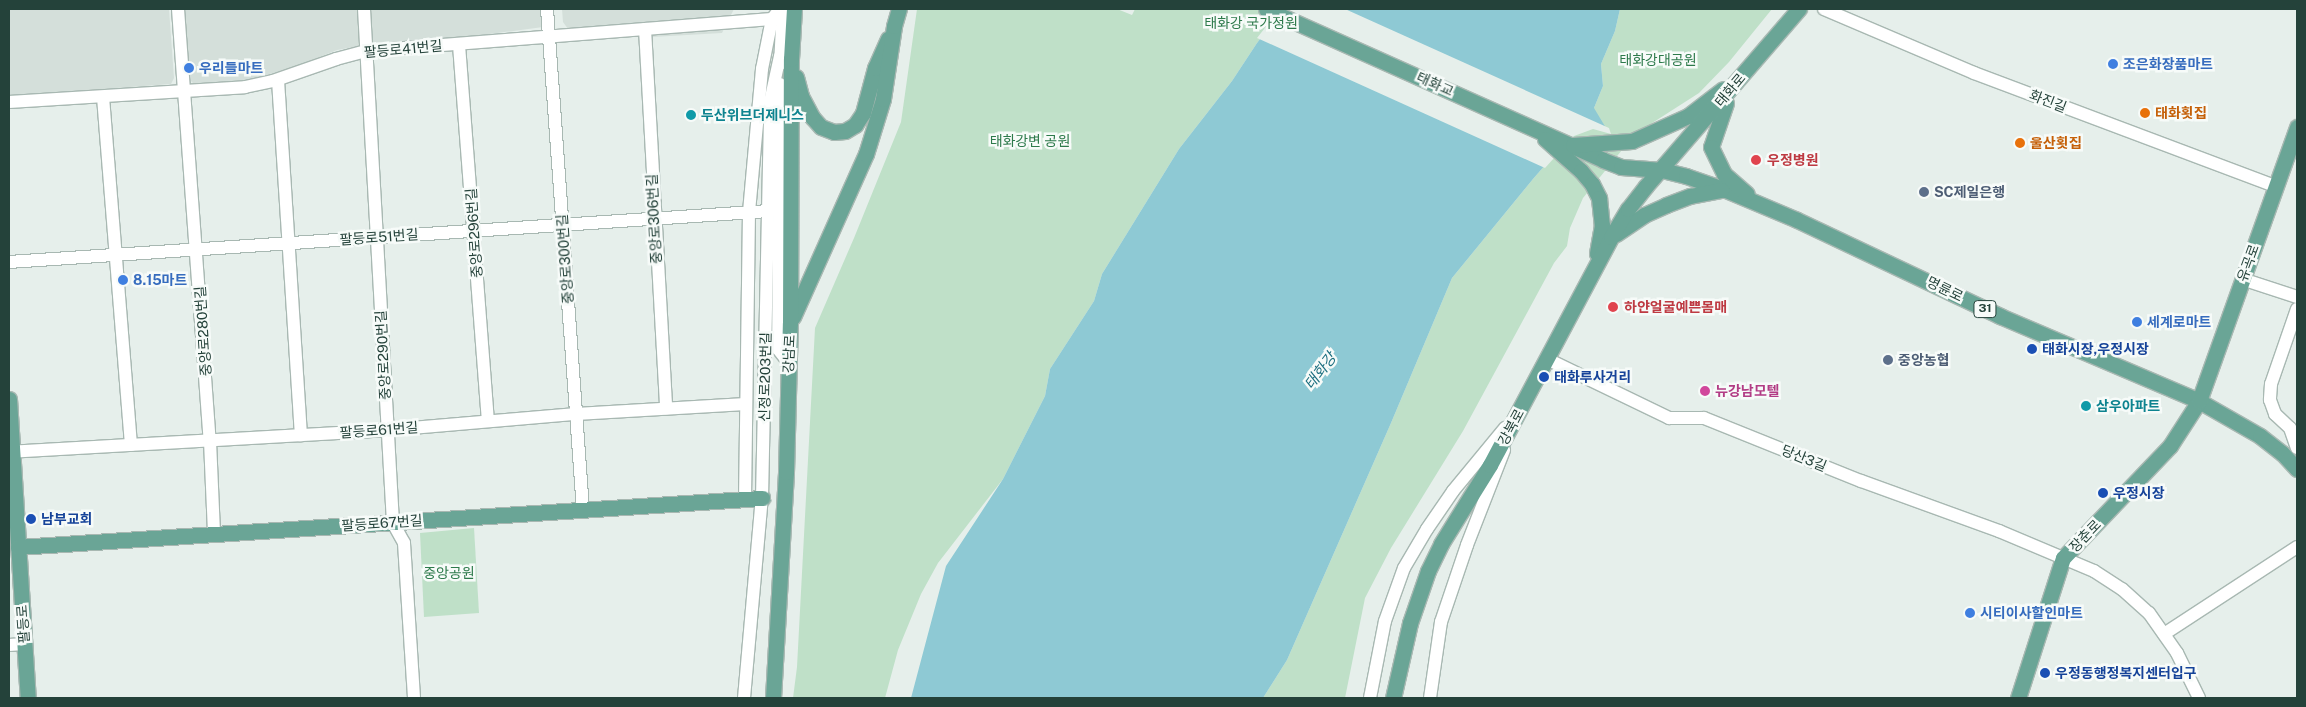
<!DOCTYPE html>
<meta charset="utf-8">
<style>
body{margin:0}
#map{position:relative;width:2306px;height:707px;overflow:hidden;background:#e6efeb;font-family:"Public Sans","Noto Sans KR",sans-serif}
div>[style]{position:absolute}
.built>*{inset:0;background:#d4dfda}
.green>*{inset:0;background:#bfe0c8}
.water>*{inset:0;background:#8ec9d4}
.pier>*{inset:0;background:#e6efeb}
.roads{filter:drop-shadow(1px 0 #a8b8b2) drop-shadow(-1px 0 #a8b8b2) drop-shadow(0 1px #a8b8b2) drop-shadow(0 -1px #a8b8b2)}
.minor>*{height:12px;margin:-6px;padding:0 6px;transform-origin:6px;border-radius:6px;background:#fff}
.major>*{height:15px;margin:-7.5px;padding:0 7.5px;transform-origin:7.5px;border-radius:7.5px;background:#6aa596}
.dots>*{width:14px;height:14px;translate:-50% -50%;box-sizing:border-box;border:2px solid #f7fbf9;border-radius:50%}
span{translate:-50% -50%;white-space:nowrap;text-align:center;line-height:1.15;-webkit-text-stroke:5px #f7fbf9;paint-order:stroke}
.shield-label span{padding:1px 4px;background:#f7fbf9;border:1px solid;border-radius:4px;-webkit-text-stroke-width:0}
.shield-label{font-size:12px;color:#24423a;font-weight:700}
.park-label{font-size:14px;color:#2d7a4b}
.street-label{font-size:14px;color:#24423a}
.shop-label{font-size:14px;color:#366cbe;font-weight:700}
.left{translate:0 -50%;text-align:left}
.food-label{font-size:14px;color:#c56008;font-weight:700}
.culture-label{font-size:14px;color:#0d838f;font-weight:700}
.health-label{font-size:14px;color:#be3a42;font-weight:700}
.service-label{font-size:14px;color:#4e5e75;font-weight:700}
.transit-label{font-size:14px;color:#164399;font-weight:700}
.hotel-label{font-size:14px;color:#b23c85;font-weight:700}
.water-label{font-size:15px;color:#1c6f80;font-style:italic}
.frame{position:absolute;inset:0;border:10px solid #24423a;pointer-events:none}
</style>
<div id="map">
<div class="built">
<i style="clip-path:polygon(9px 9px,169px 9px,174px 78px,171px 84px,9px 96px)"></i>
<i style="clip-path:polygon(183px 9px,540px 9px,543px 27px,460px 38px,381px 42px,337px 50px,297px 66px,252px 79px,195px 85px,189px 79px)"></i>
<i style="clip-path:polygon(562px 9px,734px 9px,722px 33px,652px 37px,568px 29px,563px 22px)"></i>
</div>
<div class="green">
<i style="clip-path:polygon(917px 9px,1117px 9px,1132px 15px,1135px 9px,1283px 9px,1257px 43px,1232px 81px,1179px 149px,1102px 274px,1094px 301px,1050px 369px,1045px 396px,1003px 479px,938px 563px,921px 594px,898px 650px,885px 698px,793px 698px,797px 667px,815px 328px,854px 238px,901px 122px)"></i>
<i style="clip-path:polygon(1620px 9px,1772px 9px,1729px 62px,1699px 93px,1635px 134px,1583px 198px,1570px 228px,1567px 246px,1554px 263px,1463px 431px,1391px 548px,1365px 598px,1345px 698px,1263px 698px,1287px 660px,1391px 423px,1452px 278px,1533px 179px,1594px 108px,1603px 86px,1601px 64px,1615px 31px)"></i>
<i style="clip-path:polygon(474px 528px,479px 613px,424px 617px,420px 533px)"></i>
</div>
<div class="water">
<i style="clip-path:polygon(1283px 9px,1620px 9px,1615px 31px,1601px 64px,1603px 86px,1594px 108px,1609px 133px,1593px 127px,1572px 134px,1533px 179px,1452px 278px,1391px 423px,1287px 660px,1263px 698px,911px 698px,946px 566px,1003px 479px,1045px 396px,1050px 369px,1094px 301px,1102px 274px,1179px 149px,1232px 81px,1257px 43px)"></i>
</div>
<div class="pier">
<i style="clip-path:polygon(1280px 9px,1345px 9px,1609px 128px,1611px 134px,1593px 129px,1574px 136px,1545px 168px,1257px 38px)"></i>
</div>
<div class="roads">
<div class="minor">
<i style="left:178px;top:9px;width:433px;rotate:85.8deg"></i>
<i style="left:210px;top:441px;width:93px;rotate:87.5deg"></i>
<i style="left:364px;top:9px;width:515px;rotate:86.77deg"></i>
<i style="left:393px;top:523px;width:23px;rotate:61deg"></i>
<i style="left:404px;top:543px;width:155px;rotate:86.3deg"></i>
<i style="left:547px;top:9px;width:502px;rotate:85.89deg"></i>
<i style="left:1824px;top:9px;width:163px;rotate:23.1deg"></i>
<i style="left:1974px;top:73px;width:322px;rotate:20.6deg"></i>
<i style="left:645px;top:29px;width:380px;rotate:86.8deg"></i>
<i style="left:459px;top:45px;width:377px;rotate:85.6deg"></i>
<i style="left:780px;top:64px;width:55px;rotate:-86.9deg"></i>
<i style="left:278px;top:80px;width:356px;rotate:86.3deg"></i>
<i style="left:780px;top:84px;width:265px;rotate:90.4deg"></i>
<i style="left:778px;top:349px;width:16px;rotate:52deg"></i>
<i style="left:103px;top:97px;width:349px;rotate:85.4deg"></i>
<i style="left:9px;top:102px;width:236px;rotate:-3.6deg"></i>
<i style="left:245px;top:87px;width:29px;rotate:-12deg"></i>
<i style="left:273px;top:81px;width:67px;rotate:-19.2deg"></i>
<i style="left:336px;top:59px;width:31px;rotate:-15deg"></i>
<i style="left:366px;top:51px;width:407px;rotate:-4.5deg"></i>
<i style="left:9px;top:262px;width:762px;rotate:-3.84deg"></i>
<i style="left:2242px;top:279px;width:58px;rotate:18.1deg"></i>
<i style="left:2297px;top:309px;width:79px;rotate:109.1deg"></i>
<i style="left:2271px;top:384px;width:16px;rotate:94deg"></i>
<i style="left:2270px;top:400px;width:15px;rotate:70deg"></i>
<i style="left:2275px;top:414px;width:21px;rotate:43deg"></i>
<i style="left:2290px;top:428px;width:21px;rotate:71deg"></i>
<i style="left:1547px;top:359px;width:136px;rotate:25.8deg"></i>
<i style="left:1669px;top:418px;width:35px"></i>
<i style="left:1704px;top:418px;width:169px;rotate:21.9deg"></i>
<i style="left:1861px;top:481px;width:147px;rotate:19.9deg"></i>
<i style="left:1999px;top:531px;width:103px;rotate:22.8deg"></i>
<i style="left:2094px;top:571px;width:33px;rotate:33deg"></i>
<i style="left:2122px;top:589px;width:36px;rotate:42deg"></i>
<i style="left:2149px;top:613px;width:49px;rotate:55deg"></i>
<i style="left:2177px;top:653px;width:50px;rotate:63.9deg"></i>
<i style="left:9px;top:452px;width:380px;rotate:-3.3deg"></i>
<i style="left:388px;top:430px;width:189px;rotate:-4.9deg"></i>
<i style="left:576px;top:414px;width:170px;rotate:-3.4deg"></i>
<i style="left:745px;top:499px;width:287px;rotate:-89.2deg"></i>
<i style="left:749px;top:212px;width:144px;rotate:-84.8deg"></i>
<i style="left:762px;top:69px;width:51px;rotate:-78.7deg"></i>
<i style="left:772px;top:19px;width:13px;rotate:-51deg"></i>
<i style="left:2164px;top:634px;width:159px;rotate:-33.2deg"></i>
<i style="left:9px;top:645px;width:15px;rotate:-4deg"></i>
<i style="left:744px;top:698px;width:201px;rotate:-84.9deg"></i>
<i style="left:762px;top:498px;width:396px;rotate:-88.8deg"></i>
<i style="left:770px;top:102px;width:47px;rotate:-77.7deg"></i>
<i style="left:1370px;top:698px;width:78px;rotate:-79deg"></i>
<i style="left:1385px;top:621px;width:56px;rotate:-70.3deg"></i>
<i style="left:1404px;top:568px;width:45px;rotate:-59.5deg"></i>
<i style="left:1427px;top:529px;width:46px;rotate:-55.6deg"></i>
<i style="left:1453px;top:491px;width:82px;rotate:-50.5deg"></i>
<i style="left:1430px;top:698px;width:77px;rotate:-81.8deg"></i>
<i style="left:1441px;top:622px;width:81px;rotate:-71.3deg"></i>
<i style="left:1467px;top:545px;width:102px;rotate:-68.7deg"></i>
</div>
<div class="major">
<i style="left:1266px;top:9px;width:369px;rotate:24.1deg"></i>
<i style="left:1603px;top:160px;width:19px;rotate:21deg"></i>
<i style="left:1621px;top:167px;width:41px;rotate:4.2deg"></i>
<i style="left:1662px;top:170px;width:25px;rotate:14deg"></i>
<i style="left:1686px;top:176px;width:42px;rotate:19.3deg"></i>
<i style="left:1726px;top:190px;width:77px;rotate:22.9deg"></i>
<i style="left:1797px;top:220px;width:225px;rotate:25.3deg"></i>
<i style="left:2000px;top:316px;width:216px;rotate:23.1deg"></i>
<i style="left:2199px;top:401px;width:70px;rotate:29.8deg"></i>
<i style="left:2260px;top:436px;width:28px;rotate:38deg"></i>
<i style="left:2282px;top:453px;width:22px;rotate:47deg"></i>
<i style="left:796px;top:77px;width:20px;rotate:75deg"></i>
<i style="left:801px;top:96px;width:24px;rotate:62deg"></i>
<i style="left:812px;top:117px;width:13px;rotate:48deg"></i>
<i style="left:821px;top:127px;width:14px;rotate:21deg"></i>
<i style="left:834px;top:132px;width:11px;rotate:-5deg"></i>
<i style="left:845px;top:131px;width:12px;rotate:-31deg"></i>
<i style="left:855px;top:125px;width:14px;rotate:-56deg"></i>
<i style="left:863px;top:113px;width:47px;rotate:-75.1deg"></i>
<i style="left:875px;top:68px;width:32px;rotate:-66deg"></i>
<i style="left:1726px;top:103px;width:46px;rotate:108.8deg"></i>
<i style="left:1711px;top:147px;width:30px;rotate:64deg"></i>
<i style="left:1724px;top:174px;width:30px;rotate:41deg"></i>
<i style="left:1545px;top:139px;width:48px;rotate:41.6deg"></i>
<i style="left:1581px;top:171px;width:17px;rotate:50deg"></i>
<i style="left:1592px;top:184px;width:16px;rotate:63deg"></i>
<i style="left:1599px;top:198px;width:27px;rotate:84deg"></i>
<i style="left:1602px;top:225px;width:29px;rotate:100deg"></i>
<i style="left:1573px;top:145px;width:59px;rotate:-3.9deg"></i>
<i style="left:1632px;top:141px;width:61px;rotate:-24.1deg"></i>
<i style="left:1688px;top:116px;width:44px;rotate:-37.6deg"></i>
<i style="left:1616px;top:234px;width:34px;rotate:-34deg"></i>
<i style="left:1644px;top:215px;width:24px;rotate:-24deg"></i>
<i style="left:1666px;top:205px;width:26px;rotate:-21deg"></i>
<i style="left:1690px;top:196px;width:32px;rotate:-11deg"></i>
<i style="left:793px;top:317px;width:179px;rotate:-65.9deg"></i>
<i style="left:866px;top:154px;width:58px;rotate:-72.8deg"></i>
<i style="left:883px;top:99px;width:74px;rotate:-81.4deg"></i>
<i style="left:894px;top:26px;width:18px;rotate:-74deg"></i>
<i style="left:9px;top:399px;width:300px;rotate:86.4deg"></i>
<i style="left:18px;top:547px;width:746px;rotate:-3.77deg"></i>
<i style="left:773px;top:698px;width:226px;rotate:-86.7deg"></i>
<i style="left:786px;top:472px;width:149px;rotate:-88.5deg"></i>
<i style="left:790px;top:323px;width:264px;rotate:-89.8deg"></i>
<i style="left:791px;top:59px;width:50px;rotate:-86.6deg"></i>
<i style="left:1393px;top:698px;width:77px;rotate:-77.2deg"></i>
<i style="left:1410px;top:623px;width:55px;rotate:-70.9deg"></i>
<i style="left:1428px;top:571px;width:30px;rotate:-64deg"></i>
<i style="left:1441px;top:544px;width:93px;rotate:-58.2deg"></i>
<i style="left:1490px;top:465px;width:258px;rotate:-62deg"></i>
<i style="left:1611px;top:237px;width:33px;rotate:-59deg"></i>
<i style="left:1628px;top:209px;width:29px;rotate:-52deg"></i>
<i style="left:1646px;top:186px;width:234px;rotate:-49.2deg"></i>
<i style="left:2018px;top:698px;width:147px;rotate:-72.2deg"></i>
<i style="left:2063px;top:558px;width:155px;rotate:-46.3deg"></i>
<i style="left:2170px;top:446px;width:54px;rotate:-57.2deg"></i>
<i style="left:2199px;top:401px;width:291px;rotate:-70.3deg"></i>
</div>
</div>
<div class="dots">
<i style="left:2113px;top:64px;background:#3f7fe0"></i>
<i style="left:189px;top:68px;background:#3f7fe0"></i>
<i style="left:2145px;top:113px;background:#e8710a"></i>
<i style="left:691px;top:115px;background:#0f9aa8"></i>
<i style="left:2020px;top:143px;background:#e8710a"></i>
<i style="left:1756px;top:160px;background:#e0444e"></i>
<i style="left:1924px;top:192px;background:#5c6f8a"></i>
<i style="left:123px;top:280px;background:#3f7fe0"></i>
<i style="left:1613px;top:307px;background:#e0444e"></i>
<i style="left:2137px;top:322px;background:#3f7fe0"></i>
<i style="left:2032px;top:349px;background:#1a4fb4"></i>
<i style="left:1888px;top:360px;background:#5c6f8a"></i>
<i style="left:1544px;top:377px;background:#1a4fb4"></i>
<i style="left:1705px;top:391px;background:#d1479c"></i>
<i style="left:2086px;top:406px;background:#0f9aa8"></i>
<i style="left:2103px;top:493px;background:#1a4fb4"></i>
<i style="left:31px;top:519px;background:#1a4fb4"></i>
<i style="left:1970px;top:613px;background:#3f7fe0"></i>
<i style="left:2045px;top:673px;background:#1a4fb4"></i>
</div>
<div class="shield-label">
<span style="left:1985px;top:309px">31</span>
</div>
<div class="park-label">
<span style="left:1251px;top:23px">태화강 국가정원</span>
<span style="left:1658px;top:60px">태화강대공원</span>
<span style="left:1030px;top:141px">태화강변 공원</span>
<span style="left:449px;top:573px">중앙공원</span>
</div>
<div class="street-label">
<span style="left:403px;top:49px;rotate:-5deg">팔등로41번길</span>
<span style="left:1435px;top:84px;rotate:24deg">태화교</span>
<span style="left:1730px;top:90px;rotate:-50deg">태화로</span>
<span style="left:2048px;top:101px;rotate:21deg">화진길</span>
<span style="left:654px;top:219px;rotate:-93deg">중앙로306번길</span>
<span style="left:474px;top:233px;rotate:-94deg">중앙로296번길</span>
<span style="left:379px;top:237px;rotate:-4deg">팔등로51번길</span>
<span style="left:565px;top:259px;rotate:-94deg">중앙로300번길</span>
<span style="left:2248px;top:263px;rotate:-70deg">유곡로</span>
<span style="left:1945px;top:289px;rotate:26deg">명륜로</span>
<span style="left:203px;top:331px;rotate:-94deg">중앙로280번길</span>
<span style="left:789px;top:354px;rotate:-87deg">강남로</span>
<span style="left:383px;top:355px;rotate:-93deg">중앙로290번길</span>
<span style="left:765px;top:377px;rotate:-89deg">신정로203번길</span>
<span style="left:1511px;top:427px;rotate:-62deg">강북로</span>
<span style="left:379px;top:430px;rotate:-4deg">팔등로61번길</span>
<span style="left:1804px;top:458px;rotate:22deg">당산3길</span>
<span style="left:382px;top:523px;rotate:-4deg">팔등로67번길</span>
<span style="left:2085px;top:536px;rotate:-46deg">장춘로</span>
<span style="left:23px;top:624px;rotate:-94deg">팔등로</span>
</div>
<div class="shop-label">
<span class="left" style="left:2123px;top:64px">조은화장품마트</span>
<span class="left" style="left:199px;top:68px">우리들마트</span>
<span class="left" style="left:133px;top:280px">8.15마트</span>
<span class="left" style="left:2147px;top:322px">세계로마트</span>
<span class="left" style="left:1980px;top:613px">시티이사할인마트</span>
</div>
<div class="food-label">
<span class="left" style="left:2155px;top:113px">태화횟집</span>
<span class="left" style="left:2030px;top:143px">울산횟집</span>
</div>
<div class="culture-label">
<span class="left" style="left:701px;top:115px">두산위브더제니스</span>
<span class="left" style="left:2096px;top:406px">삼우아파트</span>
</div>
<div class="health-label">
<span class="left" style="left:1767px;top:160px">우정병원</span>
<span class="left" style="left:1624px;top:307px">하얀얼굴예쁜몸매</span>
</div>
<div class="service-label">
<span class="left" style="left:1934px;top:192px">SC제일은행</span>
<span class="left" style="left:1898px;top:360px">중앙농협</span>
</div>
<div class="transit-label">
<span class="left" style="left:2042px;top:349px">태화시장,우정시장</span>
<span class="left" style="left:1554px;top:377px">태화루사거리</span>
<span class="left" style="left:2113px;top:493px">우정시장</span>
<span class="left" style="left:41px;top:519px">남부교회</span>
<span class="left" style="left:2055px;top:673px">우정동행정복지센터입구</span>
</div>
<div class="hotel-label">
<span class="left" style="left:1715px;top:391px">뉴강남모텔</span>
</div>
<div class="water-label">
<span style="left:1320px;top:371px;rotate:-53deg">태화강</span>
</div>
<div class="frame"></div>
</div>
